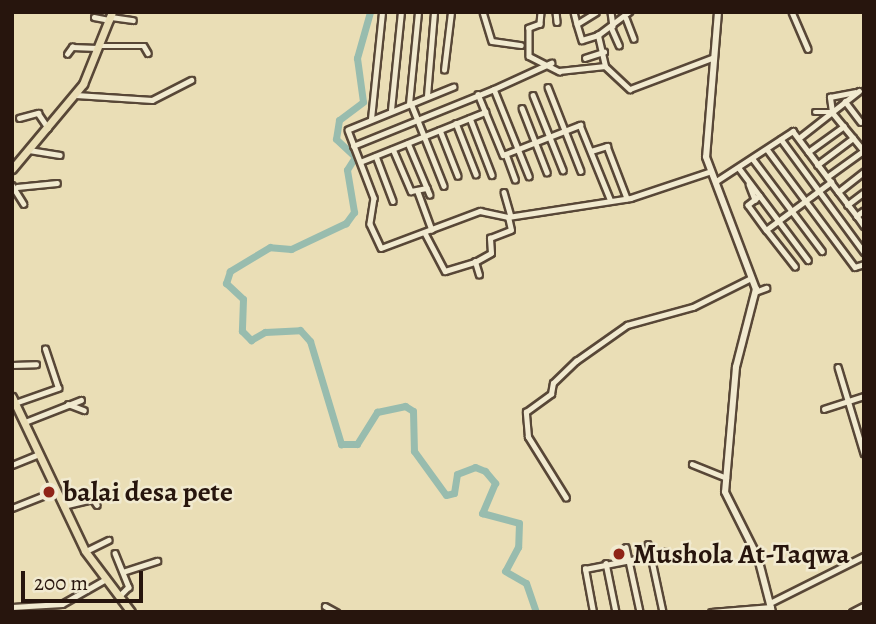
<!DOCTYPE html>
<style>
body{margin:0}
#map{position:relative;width:876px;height:624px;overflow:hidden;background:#eadeb6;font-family:Alegreya,serif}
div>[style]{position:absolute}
.river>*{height:7px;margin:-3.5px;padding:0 3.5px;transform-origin:3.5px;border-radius:3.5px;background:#98bcae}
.roads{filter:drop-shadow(2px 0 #584737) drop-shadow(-2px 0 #584737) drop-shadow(0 2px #584737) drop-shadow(0 -2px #584737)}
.minor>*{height:4.5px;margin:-2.25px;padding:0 2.25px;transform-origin:2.25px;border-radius:2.25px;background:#f1ead0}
.tertiary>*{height:6px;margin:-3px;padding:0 3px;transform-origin:3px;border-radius:3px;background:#f1ead0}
.primary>*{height:7px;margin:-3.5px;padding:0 3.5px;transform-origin:3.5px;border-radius:3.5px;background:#eadeb6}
.dots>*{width:19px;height:19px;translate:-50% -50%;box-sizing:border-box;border:4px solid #f1ead0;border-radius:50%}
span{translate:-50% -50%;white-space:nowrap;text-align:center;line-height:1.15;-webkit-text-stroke:5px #f1ead0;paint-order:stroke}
.poi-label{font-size:28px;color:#27150d;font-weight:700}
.left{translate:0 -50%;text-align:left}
.frame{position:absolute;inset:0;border:14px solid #27150d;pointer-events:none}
.scale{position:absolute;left:21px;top:571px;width:122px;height:32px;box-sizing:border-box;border:4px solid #27150d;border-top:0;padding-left:9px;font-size:21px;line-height:24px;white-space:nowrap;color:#27150d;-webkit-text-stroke:5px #f1ead0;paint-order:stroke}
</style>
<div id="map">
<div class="river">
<i style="left:370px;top:12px;width:48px;rotate:105.8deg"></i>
<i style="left:357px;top:58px;width:44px;rotate:82.2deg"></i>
<i style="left:363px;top:102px;width:30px;rotate:143deg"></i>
<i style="left:339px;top:120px;width:19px;rotate:99deg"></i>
<i style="left:336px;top:139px;width:26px;rotate:43deg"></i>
<i style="left:355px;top:157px;width:15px;rotate:122deg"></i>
<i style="left:347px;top:170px;width:43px;rotate:80.5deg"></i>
<i style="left:354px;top:212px;width:14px;rotate:126deg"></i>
<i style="left:346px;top:223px;width:61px;rotate:154.7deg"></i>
<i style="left:291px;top:249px;width:21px;rotate:-175deg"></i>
<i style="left:270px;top:247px;width:47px;rotate:149deg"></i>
<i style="left:230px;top:271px;width:13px;rotate:108deg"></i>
<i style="left:226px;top:283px;width:23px;rotate:43deg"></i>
<i style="left:243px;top:299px;width:32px;rotate:92deg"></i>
<i style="left:242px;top:331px;width:13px;rotate:45deg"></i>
<i style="left:251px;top:340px;width:16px;rotate:-30deg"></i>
<i style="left:265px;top:332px;width:35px;rotate:-3deg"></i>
<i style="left:300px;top:330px;width:15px;rotate:48deg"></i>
<i style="left:310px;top:341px;width:108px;rotate:73.2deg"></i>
<i style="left:341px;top:444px;width:16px"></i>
<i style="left:357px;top:444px;width:38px;rotate:-58deg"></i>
<i style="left:377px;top:412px;width:29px;rotate:-12deg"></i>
<i style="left:405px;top:406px;width:9px;rotate:32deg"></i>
<i style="left:413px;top:411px;width:40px;rotate:88.6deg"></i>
<i style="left:414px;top:451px;width:54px;rotate:54deg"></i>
<i style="left:446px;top:495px;width:8px;rotate:-14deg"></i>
<i style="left:454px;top:493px;width:19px;rotate:-81deg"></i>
<i style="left:457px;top:474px;width:19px;rotate:-21deg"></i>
<i style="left:475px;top:467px;width:11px;rotate:22deg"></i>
<i style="left:485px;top:471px;width:16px;rotate:50deg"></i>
<i style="left:495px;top:483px;width:33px;rotate:113deg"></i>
<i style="left:482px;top:513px;width:38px;rotate:15deg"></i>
<i style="left:519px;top:523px;width:24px;rotate:92deg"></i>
<i style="left:518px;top:547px;width:27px;rotate:118deg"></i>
<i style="left:505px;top:571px;width:24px;rotate:30deg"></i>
<i style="left:526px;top:583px;width:31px;rotate:71deg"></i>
</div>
<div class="roads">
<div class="minor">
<i style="left:483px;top:12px;width:30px;rotate:73deg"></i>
<i style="left:492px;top:41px;width:29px;rotate:8deg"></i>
<i style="left:541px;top:12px;width:12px;rotate:95deg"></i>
<i style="left:540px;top:24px;width:12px;rotate:160deg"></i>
<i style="left:529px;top:28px;width:28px;rotate:90deg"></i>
<i style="left:529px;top:56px;width:34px;rotate:27deg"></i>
<i style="left:559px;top:71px;width:46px;rotate:-6.2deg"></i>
<i style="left:605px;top:66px;width:34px;rotate:43deg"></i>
<i style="left:630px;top:89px;width:88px;rotate:-20.7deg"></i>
<i style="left:556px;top:12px;width:10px;rotate:84deg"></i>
<i style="left:574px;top:12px;width:12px;rotate:76deg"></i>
<i style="left:577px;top:24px;width:22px;rotate:-32deg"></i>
<i style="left:611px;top:12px;width:14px;rotate:82deg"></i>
<i style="left:792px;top:12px;width:40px;rotate:66.6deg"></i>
<i style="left:94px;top:17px;width:16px;rotate:11deg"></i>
<i style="left:111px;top:17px;width:22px;rotate:8deg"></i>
<i style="left:626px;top:18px;width:22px;rotate:69deg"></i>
<i style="left:577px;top:24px;width:17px;rotate:73deg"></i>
<i style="left:582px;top:40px;width:17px;rotate:-17deg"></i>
<i style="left:611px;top:27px;width:20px;rotate:66deg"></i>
<i style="left:102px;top:46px;width:42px"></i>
<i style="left:144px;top:46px;width:8px;rotate:60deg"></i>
<i style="left:67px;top:54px;width:9px;rotate:-54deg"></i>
<i style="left:72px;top:47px;width:25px;rotate:2deg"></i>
<i style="left:585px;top:58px;width:20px;rotate:-18deg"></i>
<i style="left:605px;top:66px;width:32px;rotate:-103deg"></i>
<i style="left:598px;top:35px;width:39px;rotate:-37deg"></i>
<i style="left:444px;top:70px;width:58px;rotate:-83.1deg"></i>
<i style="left:454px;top:87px;width:114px;rotate:157.9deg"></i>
<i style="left:348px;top:130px;width:73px;rotate:69.1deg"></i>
<i style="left:374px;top:198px;width:26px;rotate:99deg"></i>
<i style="left:370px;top:224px;width:26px;rotate:65deg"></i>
<i style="left:381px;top:248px;width:106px;rotate:-20.5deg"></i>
<i style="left:480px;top:211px;width:29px;rotate:12deg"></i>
<i style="left:508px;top:217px;width:124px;rotate:-8.8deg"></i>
<i style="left:631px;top:198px;width:84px;rotate:-18.6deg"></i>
<i style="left:548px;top:87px;width:90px;rotate:68.6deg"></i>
<i style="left:494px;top:89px;width:63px;rotate:-24.5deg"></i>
<i style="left:478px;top:94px;width:66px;rotate:67.7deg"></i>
<i style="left:503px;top:155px;width:83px;rotate:-21.3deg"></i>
<i style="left:580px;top:125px;width:80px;rotate:67.9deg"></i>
<i style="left:76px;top:95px;width:76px;rotate:3.8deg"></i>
<i style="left:152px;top:100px;width:44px;rotate:-27.1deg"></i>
<i style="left:533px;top:95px;width:81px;rotate:68.2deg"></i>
<i style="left:427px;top:96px;width:84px;rotate:-85.2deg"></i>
<i style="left:845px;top:101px;width:26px;rotate:53deg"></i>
<i style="left:411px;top:103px;width:89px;rotate:68.3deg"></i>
<i style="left:409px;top:104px;width:92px;rotate:-84.4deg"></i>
<i style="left:522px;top:108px;width:69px;rotate:68.7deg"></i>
<i style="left:391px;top:110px;width:99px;rotate:-84.2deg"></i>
<i style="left:815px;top:112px;width:17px"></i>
<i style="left:832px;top:112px;width:15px;rotate:-98deg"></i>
<i style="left:830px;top:97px;width:25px;rotate:-11deg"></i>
<i style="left:832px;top:112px;width:50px;rotate:50.6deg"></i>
<i style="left:19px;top:118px;width:20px;rotate:-15deg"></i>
<i style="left:38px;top:113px;width:18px;rotate:56deg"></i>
<i style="left:470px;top:118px;width:61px;rotate:68.9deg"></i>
<i style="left:371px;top:119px;width:108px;rotate:-84.1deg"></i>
<i style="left:456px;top:123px;width:55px;rotate:68.6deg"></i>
<i style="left:440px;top:130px;width:49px;rotate:68.6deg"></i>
<i style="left:799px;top:138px;width:76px;rotate:-38.1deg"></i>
<i style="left:781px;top:139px;width:140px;rotate:53.7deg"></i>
<i style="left:408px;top:143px;width:56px;rotate:67.1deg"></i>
<i style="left:353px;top:146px;width:152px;rotate:-22deg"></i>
<i style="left:494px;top:89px;width:94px;rotate:68.1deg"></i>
<i style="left:393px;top:149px;width:46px;rotate:66.8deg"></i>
<i style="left:411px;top:191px;width:16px;rotate:-11deg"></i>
<i style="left:767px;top:149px;width:147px;rotate:53.3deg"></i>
<i style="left:855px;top:267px;width:9px;rotate:-18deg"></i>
<i style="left:29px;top:150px;width:31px;rotate:9deg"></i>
<i style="left:591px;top:151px;width:17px;rotate:-17deg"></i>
<i style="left:607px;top:146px;width:56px;rotate:69deg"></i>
<i style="left:808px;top:152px;width:44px;rotate:-35.8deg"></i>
<i style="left:506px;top:154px;width:27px;rotate:70deg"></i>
<i style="left:376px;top:156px;width:48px;rotate:69.3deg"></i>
<i style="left:753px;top:159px;width:115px;rotate:53.1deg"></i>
<i style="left:360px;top:162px;width:135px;rotate:-21.8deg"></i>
<i style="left:817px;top:165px;width:45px;rotate:-36.9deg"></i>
<i style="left:739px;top:168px;width:115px;rotate:53.1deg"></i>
<i style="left:827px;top:177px;width:44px;rotate:-35.8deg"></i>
<i style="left:715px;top:182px;width:93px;rotate:-33.2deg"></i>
<i style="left:793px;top:131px;width:64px;rotate:53.3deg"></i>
<i style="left:749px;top:184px;width:17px;rotate:69deg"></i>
<i style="left:12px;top:185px;width:22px;rotate:58deg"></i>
<i style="left:17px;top:187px;width:40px;rotate:-5.7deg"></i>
<i style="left:418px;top:192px;width:40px;rotate:69.8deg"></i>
<i style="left:504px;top:192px;width:25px;rotate:74deg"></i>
<i style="left:838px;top:192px;width:33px;rotate:-38deg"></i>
<i style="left:760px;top:196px;width:15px;rotate:143deg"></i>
<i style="left:748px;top:205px;width:31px;rotate:54deg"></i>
<i style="left:847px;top:205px;width:21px;rotate:-37deg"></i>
<i style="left:864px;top:211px;width:9px;rotate:144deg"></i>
<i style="left:857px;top:216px;width:12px;rotate:55deg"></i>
<i style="left:425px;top:233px;width:43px;rotate:62.2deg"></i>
<i style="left:445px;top:271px;width:31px;rotate:-17deg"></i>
<i style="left:795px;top:267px;width:47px;rotate:-128.1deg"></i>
<i style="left:766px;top:230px;width:81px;rotate:-36.4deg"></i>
<i style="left:831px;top:182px;width:43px;rotate:52.6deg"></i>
<i style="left:479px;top:275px;width:14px;rotate:-107deg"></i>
<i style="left:475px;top:262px;width:18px;rotate:-29deg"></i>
<i style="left:491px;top:253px;width:15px;rotate:-94deg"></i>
<i style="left:490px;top:238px;width:22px;rotate:-21deg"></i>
<i style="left:511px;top:230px;width:13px;rotate:-103deg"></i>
<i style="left:755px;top:292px;width:12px;rotate:-20deg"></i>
<i style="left:12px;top:365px;width:24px;rotate:-2deg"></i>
<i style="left:838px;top:367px;width:90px;rotate:73.2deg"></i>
<i style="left:15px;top:403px;width:46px;rotate:-19.2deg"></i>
<i style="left:58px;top:388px;width:41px;rotate:-108.4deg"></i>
<i style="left:68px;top:404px;width:17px;rotate:21deg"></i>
<i style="left:824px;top:409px;width:42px;rotate:-18deg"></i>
<i style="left:25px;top:422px;width:60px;rotate:-21.4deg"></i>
<i style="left:692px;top:464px;width:37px;rotate:22deg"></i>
<i style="left:12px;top:465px;width:29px;rotate:-22deg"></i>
<i style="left:566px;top:498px;width:72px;rotate:-121.9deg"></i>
<i style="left:528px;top:437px;width:25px;rotate:-95deg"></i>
<i style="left:526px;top:412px;width:31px;rotate:-36deg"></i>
<i style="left:551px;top:394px;width:11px;rotate:-80deg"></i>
<i style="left:553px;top:383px;width:32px;rotate:-44deg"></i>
<i style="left:576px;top:361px;width:62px;rotate:-35.2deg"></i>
<i style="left:627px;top:325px;width:68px;rotate:-15.3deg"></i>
<i style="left:693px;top:307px;width:65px;rotate:-26.6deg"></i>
<i style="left:63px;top:506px;width:31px;rotate:-13deg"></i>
<i style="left:93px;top:499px;width:7px;rotate:56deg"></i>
<i style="left:12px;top:508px;width:46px;rotate:-21.6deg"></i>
<i style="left:648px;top:544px;width:12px;rotate:76deg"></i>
<i style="left:651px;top:556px;width:14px;rotate:-17deg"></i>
<i style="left:626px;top:547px;width:66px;rotate:77.8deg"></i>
<i style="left:86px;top:551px;width:25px;rotate:-26deg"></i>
<i style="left:115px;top:553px;width:37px;rotate:68deg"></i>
<i style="left:129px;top:587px;width:13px;rotate:135deg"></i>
<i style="left:606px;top:563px;width:50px;rotate:78.5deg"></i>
<i style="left:123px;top:572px;width:36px;rotate:-18deg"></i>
<i style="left:770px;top:603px;width:105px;rotate:-26.6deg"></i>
<i style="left:325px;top:606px;width:13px;rotate:29deg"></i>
<i style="left:12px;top:607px;width:50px;rotate:-3.4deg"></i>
<i style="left:62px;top:604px;width:51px;rotate:-29.6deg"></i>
<i style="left:593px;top:612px;width:44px;rotate:-100.5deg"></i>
<i style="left:585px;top:569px;width:67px;rotate:-11.1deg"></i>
<i style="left:651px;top:556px;width:57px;rotate:77.9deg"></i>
<i style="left:711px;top:612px;width:60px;rotate:-4.8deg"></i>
<i style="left:852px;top:612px;width:13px;rotate:-27deg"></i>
</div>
<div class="tertiary">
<i style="left:718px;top:12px;width:145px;rotate:94.7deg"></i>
<i style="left:706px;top:157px;width:141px;rotate:69.3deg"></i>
<i style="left:756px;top:289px;width:81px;rotate:104.4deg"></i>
<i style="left:736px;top:367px;width:125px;rotate:95deg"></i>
<i style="left:725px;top:492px;width:74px;rotate:63.4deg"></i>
<i style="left:758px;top:558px;width:56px;rotate:75.5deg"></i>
</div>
<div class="primary">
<i style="left:12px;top:169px;width:111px;rotate:-50.1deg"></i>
<i style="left:83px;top:84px;width:78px;rotate:-68.1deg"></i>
<i style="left:12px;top:397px;width:170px;rotate:64.6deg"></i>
<i style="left:85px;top:551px;width:76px;rotate:53deg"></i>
</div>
</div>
<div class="dots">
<i style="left:49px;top:492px;background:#8f2418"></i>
<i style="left:619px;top:554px;background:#8f2418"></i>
</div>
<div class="poi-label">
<span class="left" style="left:63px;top:492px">balai desa pete</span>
<span class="left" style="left:633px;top:554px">Mushola At-Taqwa</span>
</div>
<div class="frame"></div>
<div class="scale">200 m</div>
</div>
